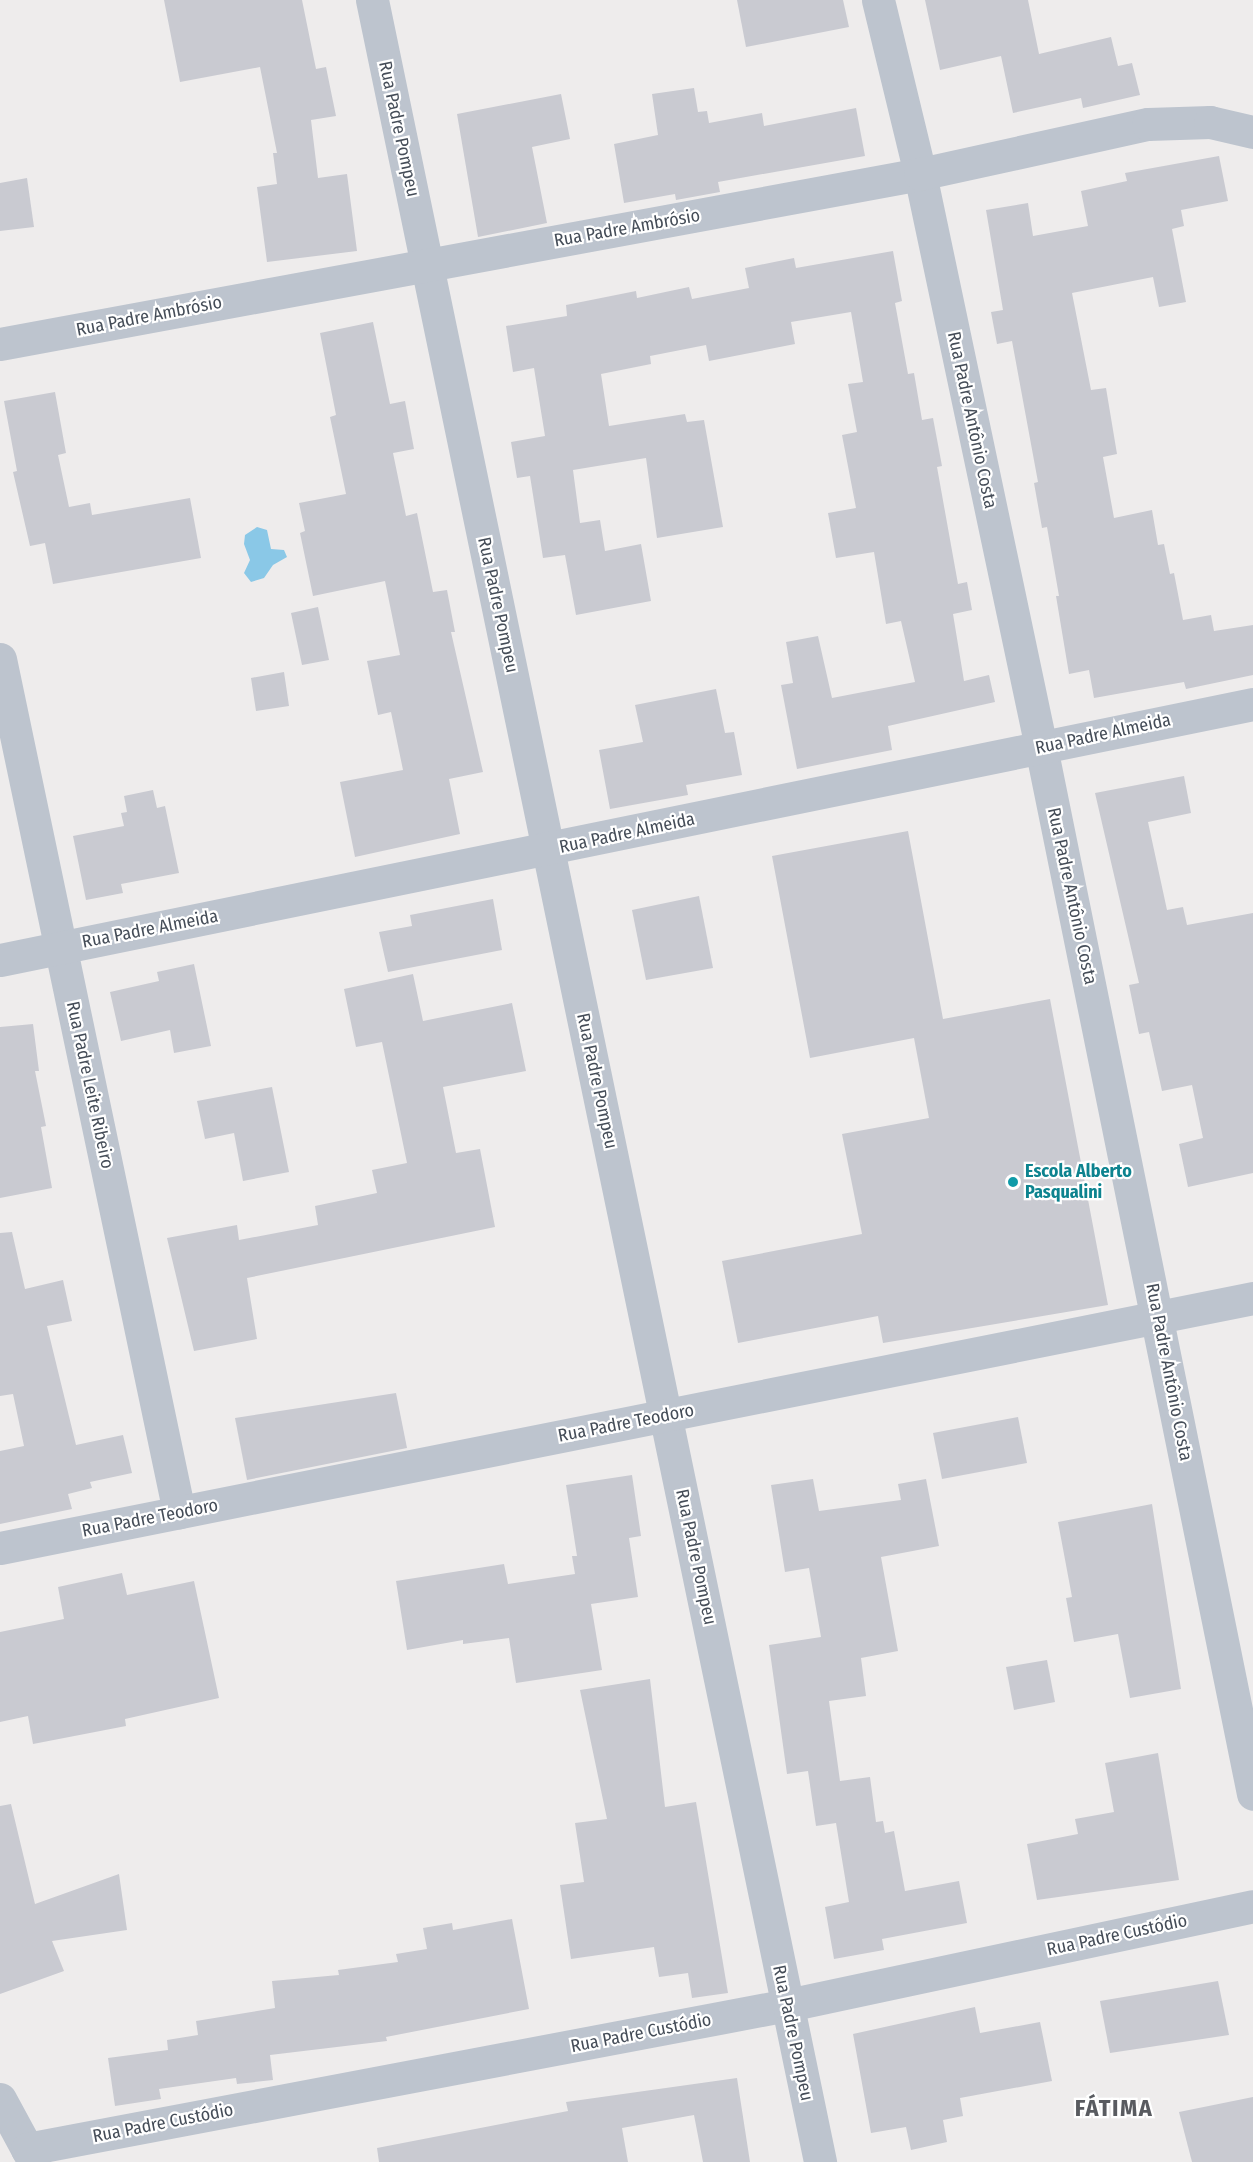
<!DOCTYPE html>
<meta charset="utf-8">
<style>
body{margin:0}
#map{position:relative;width:1253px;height:2162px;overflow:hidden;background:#eeecec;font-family:"Fira Sans Condensed",sans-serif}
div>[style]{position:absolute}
.water>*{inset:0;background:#8ac8e7}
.building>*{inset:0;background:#c9cad1}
.minor>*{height:33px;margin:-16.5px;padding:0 16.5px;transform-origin:16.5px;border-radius:16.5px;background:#bdc4ce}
.dots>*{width:16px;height:16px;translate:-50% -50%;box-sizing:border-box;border:3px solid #fff;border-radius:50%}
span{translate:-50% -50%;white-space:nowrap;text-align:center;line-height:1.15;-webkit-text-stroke:4.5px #fff;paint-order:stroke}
.street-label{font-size:18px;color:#454d58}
.culture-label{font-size:18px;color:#0d838f;font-weight:700}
.left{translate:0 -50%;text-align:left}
.district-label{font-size:24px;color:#595b60;font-weight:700;letter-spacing:1.5px}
</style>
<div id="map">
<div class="water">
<i style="clip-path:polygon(257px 527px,267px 530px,271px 549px,284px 550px,287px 557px,273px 565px,264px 578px,251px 582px,244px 573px,250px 560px,244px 544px,245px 535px)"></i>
</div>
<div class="building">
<i style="clip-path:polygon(164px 0,302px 0,316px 69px,326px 67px,336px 116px,311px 120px,318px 178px,347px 174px,357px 251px,267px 262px,257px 187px,277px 184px,273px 153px,277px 153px,260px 67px,180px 82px)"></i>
<i style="clip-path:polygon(737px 0,843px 0,849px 27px,746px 47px)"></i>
<i style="clip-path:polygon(925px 0,1028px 0,1039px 54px,1111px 37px,1118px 66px,1132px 63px,1140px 95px,1083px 108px,1081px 98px,1013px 113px,1001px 56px,940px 70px)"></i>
<i style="clip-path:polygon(694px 88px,698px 112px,707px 111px,709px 123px,762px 113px,764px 126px,856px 108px,865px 156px,718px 182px,720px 192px,676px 200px,675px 194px,624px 203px,614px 144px,658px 135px,652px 94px)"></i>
<i style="clip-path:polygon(561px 94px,570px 139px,532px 147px,547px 223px,478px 237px,457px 114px)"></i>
<i style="clip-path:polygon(1219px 156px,1228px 201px,1181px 210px,1184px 226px,1172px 229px,1186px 302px,1159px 307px,1153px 277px,1072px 293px,1091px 390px,1106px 388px,1117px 454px,1103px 457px,1114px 518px,1152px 510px,1158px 545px,1164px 544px,1170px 574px,1174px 573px,1183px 620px,1211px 615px,1214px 631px,1253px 625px,1253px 675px,1186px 689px,1184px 682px,1094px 698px,1089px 670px,1069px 674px,1056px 596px,1059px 596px,1047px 527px,1042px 528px,1034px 483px,1038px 482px,1012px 341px,997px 344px,991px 312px,1003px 310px,986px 210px,1028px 203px,1033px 236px,1088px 226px,1081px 191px,1127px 181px,1125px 173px)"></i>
<i style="clip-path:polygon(27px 178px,34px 227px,0 231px,0 183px)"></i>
<i style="clip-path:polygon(893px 251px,902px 301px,895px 303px,908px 374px,914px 373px,922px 420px,933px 418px,942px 466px,937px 467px,958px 584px,967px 582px,972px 610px,953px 614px,964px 681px,989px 675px,995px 702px,888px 726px,892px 750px,797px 769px,781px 685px,793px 683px,786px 642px,818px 636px,832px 698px,915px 682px,901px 621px,886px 624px,874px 552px,836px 558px,828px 513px,856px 508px,842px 435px,857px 432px,848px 384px,863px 382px,851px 312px,791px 322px,795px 344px,709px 361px,706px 345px,650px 356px,651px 364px,601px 374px,609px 426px,685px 414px,687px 422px,704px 420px,723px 527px,657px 538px,646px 458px,573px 470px,580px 523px,600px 520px,605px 551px,641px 544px,651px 601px,576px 615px,565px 555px,543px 558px,530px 476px,517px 478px,511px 442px,545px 436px,534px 368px,513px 372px,506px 326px,567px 316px,566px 305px,636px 291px,637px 298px,689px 287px,692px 299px,749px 288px,745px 268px,794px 258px,796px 268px)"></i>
<i style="clip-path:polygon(373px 322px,390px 404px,405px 401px,414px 449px,393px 453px,406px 516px,417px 513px,433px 592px,447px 590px,455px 632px,451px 632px,483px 772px,449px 779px,460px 834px,355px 857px,340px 782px,403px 770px,391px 712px,378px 715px,367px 661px,400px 655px,385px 581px,313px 596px,300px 533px,305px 531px,299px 503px,346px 494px,330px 417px,336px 415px,320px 333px)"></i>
<i style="clip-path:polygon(55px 392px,66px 453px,58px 455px,69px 507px,90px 503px,92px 515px,190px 498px,201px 558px,53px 584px,45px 543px,30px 546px,13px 472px,17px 471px,4px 401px)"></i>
<i style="clip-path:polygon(318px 607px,329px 660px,302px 665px,291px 613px)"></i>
<i style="clip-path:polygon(284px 672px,289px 706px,256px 711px,251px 678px)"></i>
<i style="clip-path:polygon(716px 689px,725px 733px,734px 732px,742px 775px,686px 785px,688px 795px,610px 809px,599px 750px,643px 742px,635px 705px)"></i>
<i style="clip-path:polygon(1184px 776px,1191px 813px,1148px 822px,1167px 910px,1183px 907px,1187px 925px,1253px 913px,1253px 1173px,1188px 1187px,1179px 1144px,1203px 1138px,1192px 1085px,1162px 1091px,1149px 1032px,1139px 1034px,1129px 985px,1139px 983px,1095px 793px)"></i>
<i style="clip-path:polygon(153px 790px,157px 808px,165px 806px,179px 873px,121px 884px,123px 893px,86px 900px,73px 836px,124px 826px,121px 813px,127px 812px,124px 796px)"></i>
<i style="clip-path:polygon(908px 831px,943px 1019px,1050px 999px,1108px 1305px,883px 1343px,878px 1316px,738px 1343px,722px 1261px,862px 1234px,842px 1134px,929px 1118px,914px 1038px,810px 1058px,772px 856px)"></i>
<i style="clip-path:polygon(699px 896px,713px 968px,646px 980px,632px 910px)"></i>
<i style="clip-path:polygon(493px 899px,502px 950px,388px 972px,379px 932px,412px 926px,410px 915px)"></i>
<i style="clip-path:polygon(194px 964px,211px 1046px,174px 1053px,170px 1030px,121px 1041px,110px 992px,159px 981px,157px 972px)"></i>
<i style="clip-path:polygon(413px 974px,423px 1021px,512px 1003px,526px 1071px,443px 1087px,456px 1153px,480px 1149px,495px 1227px,247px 1278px,257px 1339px,194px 1351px,167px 1238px,237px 1225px,239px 1240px,318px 1225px,315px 1206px,377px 1193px,372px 1170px,407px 1163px,382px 1042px,356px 1047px,344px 989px)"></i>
<i style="clip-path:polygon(33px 1024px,39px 1071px,35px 1071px,46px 1126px,41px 1127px,52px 1188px,0 1198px,0 1027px)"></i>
<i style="clip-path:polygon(272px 1087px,289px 1172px,243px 1181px,234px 1133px,205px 1139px,197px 1101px)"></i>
<i style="clip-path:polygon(12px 1232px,25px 1289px,63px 1280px,72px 1321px,47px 1326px,76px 1445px,123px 1435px,132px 1473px,90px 1482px,92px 1488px,68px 1494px,72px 1509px,0 1524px,0 1451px,24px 1446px,13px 1394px,0 1396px,0 1233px)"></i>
<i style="clip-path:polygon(396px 1393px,407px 1448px,247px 1480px,235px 1418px)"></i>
<i style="clip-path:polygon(1018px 1417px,1027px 1463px,942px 1479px,933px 1433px)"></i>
<i style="clip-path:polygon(632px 1475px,641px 1536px,629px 1538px,638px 1597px,591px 1604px,602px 1670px,516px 1683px,509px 1638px,463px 1644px,463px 1640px,407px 1650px,396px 1581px,504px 1564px,508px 1584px,575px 1574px,572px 1556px,577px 1556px,566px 1485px)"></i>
<i style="clip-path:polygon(813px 1479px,819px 1511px,901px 1500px,898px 1484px,926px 1479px,939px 1546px,881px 1557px,898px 1651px,861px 1658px,866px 1696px,829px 1701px,840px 1781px,870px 1777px,876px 1822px,883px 1821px,885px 1833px,894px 1831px,905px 1891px,959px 1881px,967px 1923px,882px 1939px,884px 1950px,834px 1959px,825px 1907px,849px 1902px,836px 1823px,816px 1826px,808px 1771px,787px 1774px,769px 1645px,821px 1637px,809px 1568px,785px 1572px,771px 1485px)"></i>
<i style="clip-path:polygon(1152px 1504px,1181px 1689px,1130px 1698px,1118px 1634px,1074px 1642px,1066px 1598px,1072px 1597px,1058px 1522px)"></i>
<i style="clip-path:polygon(122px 1573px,127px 1595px,194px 1581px,219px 1698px,125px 1719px,126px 1726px,33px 1744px,28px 1716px,0 1722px,0 1632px,64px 1619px,58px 1587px)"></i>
<i style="clip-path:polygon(1047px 1660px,1055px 1702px,1014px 1710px,1006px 1667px)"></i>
<i style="clip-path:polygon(650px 1679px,665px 1807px,696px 1802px,728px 1993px,692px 1998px,688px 1973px,659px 1977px,654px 1947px,571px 1959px,560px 1885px,584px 1882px,575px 1823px,607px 1819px,580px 1690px)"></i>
<i style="clip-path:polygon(1158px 1753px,1179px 1880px,1037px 1900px,1027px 1844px,1078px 1834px,1075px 1819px,1114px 1812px,1105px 1763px)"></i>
<i style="clip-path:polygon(11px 1804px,35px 1904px,119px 1874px,127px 1930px,52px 1941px,64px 1971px,0 1994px,0 1806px)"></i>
<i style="clip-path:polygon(512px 1919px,529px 2009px,386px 2037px,387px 2041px,270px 2055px,273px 2080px,237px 2084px,236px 2078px,159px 2089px,161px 2099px,115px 2106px,108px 2058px,168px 2050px,167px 2040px,198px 2035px,196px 2021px,275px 2008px,272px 1981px,339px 1975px,338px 1970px,398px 1962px,396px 1954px,427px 1949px,423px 1928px,452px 1923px,453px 1930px)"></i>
<i style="clip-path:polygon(1218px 1981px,1229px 2035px,1110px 2053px,1100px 2001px)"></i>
<i style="clip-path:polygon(975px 2007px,980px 2033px,1040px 2022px,1052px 2081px,960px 2098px,963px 2116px,943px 2120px,947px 2142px,911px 2150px,906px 2127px,871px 2133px,853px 2034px)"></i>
<i style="clip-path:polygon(737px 2078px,750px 2162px,703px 2162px,694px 2115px,622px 2128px,628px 2162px,379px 2162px,377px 2148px,568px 2111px,566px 2102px)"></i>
<i style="clip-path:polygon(1253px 2097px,1253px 2162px,1192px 2162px,1179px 2112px)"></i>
</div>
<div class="minor">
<i style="left:372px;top:0;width:2208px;rotate:78.29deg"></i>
<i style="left:878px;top:0;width:179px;rotate:76.4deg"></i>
<i style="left:920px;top:174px;width:586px;rotate:78.08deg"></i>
<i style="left:1041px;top:747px;width:1068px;rotate:78.55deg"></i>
<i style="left:0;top:344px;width:936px;rotate:-10.47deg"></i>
<i style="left:920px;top:174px;width:233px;rotate:-12.4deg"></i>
<i style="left:1148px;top:124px;width:62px;rotate:-1.8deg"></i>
<i style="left:1210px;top:122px;width:44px;rotate:13.1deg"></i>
<i style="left:0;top:659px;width:872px;rotate:78.15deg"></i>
<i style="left:0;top:960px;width:1279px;rotate:-11.55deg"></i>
<i style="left:0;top:1548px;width:1278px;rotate:-11.28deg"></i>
<i style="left:0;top:2099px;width:72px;rotate:61.6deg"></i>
<i style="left:27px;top:2149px;width:775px;rotate:-10.72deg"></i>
<i style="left:788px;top:2005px;width:475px;rotate:-12deg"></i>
</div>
<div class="dots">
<i style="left:1013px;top:1182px;background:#0f9aa8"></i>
</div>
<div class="street-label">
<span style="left:399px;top:129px;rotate:78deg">Rua Padre Pompeu</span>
<span style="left:627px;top:228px;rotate:-10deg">Rua Padre Ambrósio</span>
<span style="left:149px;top:316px;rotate:-11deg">Rua Padre Ambrósio</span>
<span style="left:972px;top:420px;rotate:78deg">Rua Padre Antônio Costa</span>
<span style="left:498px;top:605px;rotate:78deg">Rua Padre Pompeu</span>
<span style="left:1103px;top:734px;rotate:-12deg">Rua Padre Almeida</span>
<span style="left:627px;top:833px;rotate:-12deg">Rua Padre Almeida</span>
<span style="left:1072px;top:896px;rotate:78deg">Rua Padre Antônio Costa</span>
<span style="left:150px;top:929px;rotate:-11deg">Rua Padre Almeida</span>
<span style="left:597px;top:1081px;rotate:78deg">Rua Padre Pompeu</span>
<span style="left:90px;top:1085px;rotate:78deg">Rua Padre Leite Ribeiro</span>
<span style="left:1169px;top:1372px;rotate:79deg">Rua Padre Antônio Costa</span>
<span style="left:626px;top:1423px;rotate:-11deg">Rua Padre Teodoro</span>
<span style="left:150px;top:1518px;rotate:-11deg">Rua Padre Teodoro</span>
<span style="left:696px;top:1557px;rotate:78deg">Rua Padre Pompeu</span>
<span style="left:1117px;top:1935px;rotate:-12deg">Rua Padre Custódio</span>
<span style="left:641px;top:2033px;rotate:-11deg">Rua Padre Custódio</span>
<span style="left:793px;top:2033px;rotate:78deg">Rua Padre Pompeu</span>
<span style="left:163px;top:2123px;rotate:-11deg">Rua Padre Custódio</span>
</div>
<div class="culture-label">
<span class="left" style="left:1025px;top:1182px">Escola Alberto<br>Pasqualini</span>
</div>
<div class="district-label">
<span style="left:1114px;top:2109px">FÁTIMA</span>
</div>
</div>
